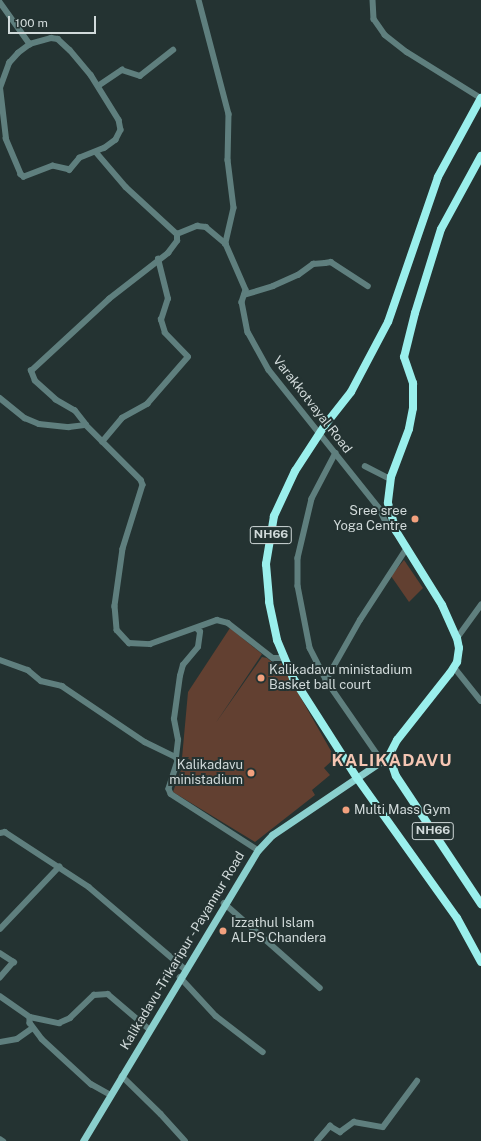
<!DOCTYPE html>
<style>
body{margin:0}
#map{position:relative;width:481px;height:1141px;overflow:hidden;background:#243332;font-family:"Public Sans",sans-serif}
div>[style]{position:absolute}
.green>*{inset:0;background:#624031}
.minor>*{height:5.5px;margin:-2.75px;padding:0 2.75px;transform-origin:2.75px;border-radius:2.75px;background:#5f7f7e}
.major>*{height:7px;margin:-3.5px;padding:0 3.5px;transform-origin:3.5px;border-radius:3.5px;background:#8acfcd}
.highway>*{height:8px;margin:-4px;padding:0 4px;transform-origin:4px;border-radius:4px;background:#9aefec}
.dots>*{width:11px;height:11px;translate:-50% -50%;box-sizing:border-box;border:2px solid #243332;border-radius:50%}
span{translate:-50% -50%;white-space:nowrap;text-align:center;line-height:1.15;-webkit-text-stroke:4px #243332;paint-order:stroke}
.shield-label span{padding:1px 3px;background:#243332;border:1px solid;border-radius:3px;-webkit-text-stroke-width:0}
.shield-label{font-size:12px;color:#d1dada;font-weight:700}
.street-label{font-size:13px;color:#d1dada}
.poi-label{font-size:13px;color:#d1dada}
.right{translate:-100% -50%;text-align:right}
.left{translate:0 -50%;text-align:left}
.district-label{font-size:17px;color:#f5c6b3;font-weight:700;letter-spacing:1px}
.scale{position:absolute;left:8px;top:16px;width:88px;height:18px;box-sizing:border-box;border:2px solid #d1dada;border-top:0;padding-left:5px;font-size:12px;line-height:14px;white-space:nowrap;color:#d1dada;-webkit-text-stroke:3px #243332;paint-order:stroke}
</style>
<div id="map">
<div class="green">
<i style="clip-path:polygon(404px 560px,423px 588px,409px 602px,391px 576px)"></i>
<i style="clip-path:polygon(230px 628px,262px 654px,215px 724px,262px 657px,267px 658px,275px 665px,281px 663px,335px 758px,324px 768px,330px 775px,312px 790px,315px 795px,255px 842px,173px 792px,180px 772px,190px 759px,182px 758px,188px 692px)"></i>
</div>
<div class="minor">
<i style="left:199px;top:0;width:118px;rotate:75.3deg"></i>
<i style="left:229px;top:114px;width:46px;rotate:91.2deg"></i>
<i style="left:228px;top:160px;width:48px;rotate:82.9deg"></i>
<i style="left:234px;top:208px;width:37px;rotate:103deg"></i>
<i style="left:226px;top:244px;width:50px;rotate:66.5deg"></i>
<i style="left:246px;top:290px;width:13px;rotate:108deg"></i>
<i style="left:242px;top:302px;width:31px;rotate:79deg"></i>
<i style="left:248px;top:332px;width:43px;rotate:61.1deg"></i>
<i style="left:269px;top:370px;width:176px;rotate:51.4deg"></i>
<i style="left:379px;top:508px;width:18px;rotate:63deg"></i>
<i style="left:387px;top:524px;width:11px;rotate:38deg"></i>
<i style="left:373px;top:0;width:19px;rotate:87deg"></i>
<i style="left:374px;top:19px;width:19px;rotate:55deg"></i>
<i style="left:385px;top:35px;width:28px;rotate:38deg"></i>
<i style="left:407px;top:52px;width:87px;rotate:31.9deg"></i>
<i style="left:0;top:2px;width:52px;rotate:54.5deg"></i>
<i style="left:51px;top:38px;width:7px;rotate:8deg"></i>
<i style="left:58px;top:39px;width:16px;rotate:43deg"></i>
<i style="left:70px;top:50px;width:33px;rotate:50deg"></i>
<i style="left:91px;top:75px;width:53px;rotate:58.1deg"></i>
<i style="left:119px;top:120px;width:10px;rotate:79deg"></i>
<i style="left:121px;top:130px;width:11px;rotate:117deg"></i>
<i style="left:116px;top:140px;width:14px;rotate:144deg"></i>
<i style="left:105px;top:148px;width:27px;rotate:158deg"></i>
<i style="left:80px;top:158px;width:16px;rotate:130deg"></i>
<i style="left:70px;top:170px;width:17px;rotate:-167deg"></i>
<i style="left:53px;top:166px;width:31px;rotate:159deg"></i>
<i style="left:24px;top:177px;width:4px;rotate:-146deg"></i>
<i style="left:21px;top:175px;width:39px;rotate:-113deg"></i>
<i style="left:6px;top:139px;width:51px;rotate:-96.7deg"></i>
<i style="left:0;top:88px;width:27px;rotate:-70deg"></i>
<i style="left:9px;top:63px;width:13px;rotate:-48deg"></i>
<i style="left:18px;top:53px;width:15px;rotate:-37deg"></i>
<i style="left:30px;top:44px;width:22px;rotate:-16deg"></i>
<i style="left:98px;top:86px;width:29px;rotate:-34deg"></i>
<i style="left:122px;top:70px;width:19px;rotate:18deg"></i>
<i style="left:140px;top:76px;width:42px;rotate:-38.2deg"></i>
<i style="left:96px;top:152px;width:46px;rotate:49.4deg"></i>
<i style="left:126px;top:187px;width:69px;rotate:42.7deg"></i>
<i style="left:177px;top:234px;width:22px;rotate:-22deg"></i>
<i style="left:197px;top:226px;width:9px;rotate:6deg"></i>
<i style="left:206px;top:227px;width:26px;rotate:40deg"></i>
<i style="left:244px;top:295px;width:30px;rotate:-17deg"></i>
<i style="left:273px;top:286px;width:27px;rotate:-24deg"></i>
<i style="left:298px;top:275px;width:19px;rotate:-36deg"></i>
<i style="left:313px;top:264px;width:12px;rotate:-5deg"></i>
<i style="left:325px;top:263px;width:6px;rotate:-9deg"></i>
<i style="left:331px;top:262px;width:44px;rotate:33deg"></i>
<i style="left:0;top:398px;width:32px;rotate:39deg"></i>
<i style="left:25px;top:418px;width:15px;rotate:23deg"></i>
<i style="left:39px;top:424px;width:30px;rotate:6deg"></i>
<i style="left:69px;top:427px;width:17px;rotate:-7deg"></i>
<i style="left:86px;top:425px;width:78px;rotate:45deg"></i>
<i style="left:141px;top:480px;width:5px;rotate:68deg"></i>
<i style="left:143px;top:485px;width:67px;rotate:107.4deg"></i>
<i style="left:123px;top:549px;width:58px;rotate:98deg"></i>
<i style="left:115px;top:606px;width:24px;rotate:85deg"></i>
<i style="left:117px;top:630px;width:18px;rotate:47deg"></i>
<i style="left:129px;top:643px;width:21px;rotate:3deg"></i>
<i style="left:150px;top:644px;width:71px;rotate:-19.7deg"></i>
<i style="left:217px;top:620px;width:11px;rotate:15deg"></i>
<i style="left:228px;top:623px;width:57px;rotate:37.9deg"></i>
<i style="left:273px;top:658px;width:12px"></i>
<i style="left:86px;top:425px;width:18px;rotate:-128deg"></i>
<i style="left:75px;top:411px;width:22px;rotate:-150deg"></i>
<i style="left:56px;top:400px;width:28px;rotate:-138deg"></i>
<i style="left:35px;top:381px;width:11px;rotate:-112deg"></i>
<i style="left:31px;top:371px;width:106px;rotate:-42.7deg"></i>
<i style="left:109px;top:299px;width:75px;rotate:-37.9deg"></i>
<i style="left:168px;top:253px;width:15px;rotate:-53deg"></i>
<i style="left:177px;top:241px;width:7px;rotate:-90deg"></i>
<i style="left:102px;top:442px;width:31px;rotate:-50deg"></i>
<i style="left:122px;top:418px;width:29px;rotate:-29deg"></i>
<i style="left:147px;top:404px;width:62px;rotate:-48.9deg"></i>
<i style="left:188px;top:357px;width:33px;rotate:-134deg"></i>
<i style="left:165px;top:333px;width:14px;rotate:-107deg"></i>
<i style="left:161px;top:320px;width:22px;rotate:-72deg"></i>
<i style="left:168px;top:299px;width:41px;rotate:-104deg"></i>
<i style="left:336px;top:453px;width:52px;rotate:117.6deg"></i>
<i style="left:312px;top:499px;width:61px;rotate:103.3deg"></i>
<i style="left:298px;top:558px;width:28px;rotate:90deg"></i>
<i style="left:298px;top:586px;width:63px;rotate:79deg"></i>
<i style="left:310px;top:648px;width:36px;rotate:63deg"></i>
<i style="left:326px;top:680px;width:98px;rotate:55.3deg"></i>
<i style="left:365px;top:466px;width:25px;rotate:27deg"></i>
<i style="left:387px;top:477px;width:4px"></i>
<i style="left:457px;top:638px;width:41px;rotate:-54deg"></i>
<i style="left:0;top:660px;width:30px;rotate:20deg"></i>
<i style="left:28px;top:670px;width:17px;rotate:40deg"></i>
<i style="left:41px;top:681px;width:22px;rotate:13deg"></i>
<i style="left:62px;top:686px;width:100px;rotate:34deg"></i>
<i style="left:145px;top:742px;width:34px;rotate:26deg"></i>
<i style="left:176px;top:757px;width:4px;rotate:63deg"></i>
<i style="left:178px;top:761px;width:29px;rotate:108deg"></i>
<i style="left:169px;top:789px;width:5px;rotate:68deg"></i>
<i style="left:171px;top:794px;width:103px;rotate:32.8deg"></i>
<i style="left:454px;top:667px;width:43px;rotate:51.5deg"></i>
<i style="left:326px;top:680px;width:69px;rotate:-60.5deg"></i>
<i style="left:360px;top:620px;width:86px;rotate:-56.9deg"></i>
<i style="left:176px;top:757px;width:17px;rotate:-83deg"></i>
<i style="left:178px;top:740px;width:21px;rotate:-101deg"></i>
<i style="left:174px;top:719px;width:43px;rotate:-82.1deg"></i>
<i style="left:180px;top:676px;width:11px;rotate:-75deg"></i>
<i style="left:183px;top:665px;width:23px;rotate:-50deg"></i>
<i style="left:198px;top:647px;width:15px;rotate:-82deg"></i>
<i style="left:200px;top:632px;width:4px;rotate:-135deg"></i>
<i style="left:0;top:833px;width:5px;rotate:-11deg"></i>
<i style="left:5px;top:832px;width:100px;rotate:33.2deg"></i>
<i style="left:89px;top:887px;width:126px;rotate:40.5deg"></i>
<i style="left:224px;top:903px;width:128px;rotate:41.5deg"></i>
<i style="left:0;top:929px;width:86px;rotate:-46.4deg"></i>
<i style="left:0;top:953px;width:17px;rotate:33deg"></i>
<i style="left:14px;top:962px;width:21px;rotate:131deg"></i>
<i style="left:180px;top:977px;width:53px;rotate:47.3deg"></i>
<i style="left:216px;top:1016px;width:59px;rotate:37.5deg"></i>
<i style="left:0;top:996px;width:37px;rotate:35deg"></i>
<i style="left:30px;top:1017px;width:30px;rotate:12deg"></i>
<i style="left:59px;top:1023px;width:12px;rotate:-24deg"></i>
<i style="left:70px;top:1018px;width:33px;rotate:-44deg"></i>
<i style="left:94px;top:995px;width:14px;rotate:-4deg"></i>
<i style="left:108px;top:994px;width:54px;rotate:40.5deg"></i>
<i style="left:30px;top:1017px;width:6px;rotate:90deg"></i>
<i style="left:30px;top:1023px;width:20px;rotate:53deg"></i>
<i style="left:42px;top:1039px;width:67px;rotate:42.6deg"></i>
<i style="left:91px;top:1084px;width:23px;rotate:29deg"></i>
<i style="left:0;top:1042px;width:17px;rotate:-10deg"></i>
<i style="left:17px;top:1039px;width:19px;rotate:-35deg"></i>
<i style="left:122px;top:1076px;width:54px;rotate:44.3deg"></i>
<i style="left:161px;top:1114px;width:36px;rotate:48deg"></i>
<i style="left:0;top:1139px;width:4px;rotate:34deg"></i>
<i style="left:317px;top:1141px;width:20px;rotate:-49deg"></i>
<i style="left:330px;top:1126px;width:12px;rotate:31deg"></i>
<i style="left:340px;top:1132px;width:17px;rotate:-36deg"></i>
<i style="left:354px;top:1122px;width:29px;rotate:10deg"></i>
<i style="left:383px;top:1127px;width:57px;rotate:-53.5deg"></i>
</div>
<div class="major">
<i style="left:83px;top:1141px;width:340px;rotate:-59deg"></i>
<i style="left:258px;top:850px;width:21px;rotate:-47deg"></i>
<i style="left:272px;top:835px;width:141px;rotate:-34deg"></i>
</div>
<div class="highway">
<i style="left:481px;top:98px;width:90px;rotate:118.6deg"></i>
<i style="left:438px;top:177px;width:153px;rotate:109deg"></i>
<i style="left:388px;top:322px;width:79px;rotate:117.9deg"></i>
<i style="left:351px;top:392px;width:42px;rotate:128.2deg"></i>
<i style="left:325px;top:425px;width:55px;rotate:123.1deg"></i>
<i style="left:295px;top:471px;width:50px;rotate:115deg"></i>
<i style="left:274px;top:516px;width:49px;rotate:99.5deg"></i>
<i style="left:266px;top:564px;width:38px;rotate:85deg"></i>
<i style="left:269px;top:602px;width:39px;rotate:78deg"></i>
<i style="left:277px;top:640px;width:41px;rotate:67.2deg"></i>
<i style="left:293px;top:678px;width:119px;rotate:57.4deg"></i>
<i style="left:357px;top:778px;width:172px;rotate:54.5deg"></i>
<i style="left:457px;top:918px;width:50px;rotate:61.4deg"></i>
<i style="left:481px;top:156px;width:83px;rotate:118.7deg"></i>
<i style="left:441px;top:229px;width:88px;rotate:107.2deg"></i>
<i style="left:415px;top:313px;width:45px;rotate:104deg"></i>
<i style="left:404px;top:357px;width:28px;rotate:71deg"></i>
<i style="left:413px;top:383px;width:25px;rotate:90deg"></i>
<i style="left:413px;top:408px;width:21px;rotate:101deg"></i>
<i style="left:409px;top:429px;width:51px;rotate:110.6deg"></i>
<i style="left:391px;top:477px;width:26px;rotate:97deg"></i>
<i style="left:388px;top:503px;width:29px;rotate:74deg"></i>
<i style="left:396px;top:531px;width:87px;rotate:58.1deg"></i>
<i style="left:442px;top:605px;width:36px;rotate:66deg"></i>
<i style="left:457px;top:638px;width:10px;rotate:79deg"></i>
<i style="left:459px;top:648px;width:14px;rotate:98deg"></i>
<i style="left:457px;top:662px;width:13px;rotate:122deg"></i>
<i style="left:450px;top:673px;width:85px;rotate:128.3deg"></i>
<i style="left:397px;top:740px;width:18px;rotate:117deg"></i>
<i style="left:389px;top:756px;width:21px;rotate:71deg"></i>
<i style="left:396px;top:776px;width:154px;rotate:56.4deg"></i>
</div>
<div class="dots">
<i style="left:415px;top:519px;background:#f2a17e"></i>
<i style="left:261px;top:678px;background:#f2a17e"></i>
<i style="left:251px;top:773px;background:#f2a17e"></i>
<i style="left:346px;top:810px;background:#f2a17e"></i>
<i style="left:223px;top:931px;background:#f2a17e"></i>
</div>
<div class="shield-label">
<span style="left:271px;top:535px">NH66</span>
<span style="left:433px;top:831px">NH66</span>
</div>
<div class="street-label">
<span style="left:312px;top:405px;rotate:52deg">Varakkotvayal Road</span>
<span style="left:183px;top:951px;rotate:-59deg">Kalikadavu -Trikaripur - Payannur Road</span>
</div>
<div class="poi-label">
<span class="right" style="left:407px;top:519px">Sree sree<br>Yoga Centre</span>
<span class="left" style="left:269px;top:678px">Kalikadavu ministadium<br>Basket ball court</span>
<span class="right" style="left:243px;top:773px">Kalikadavu<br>ministadium</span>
<span class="left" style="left:354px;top:810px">Multi Mass Gym</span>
<span class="left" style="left:231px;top:931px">Izzathul Islam<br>ALPS Chandera</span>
</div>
<div class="district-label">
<span style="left:392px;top:761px">KALIKADAVU</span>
</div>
<div class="scale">100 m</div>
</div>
